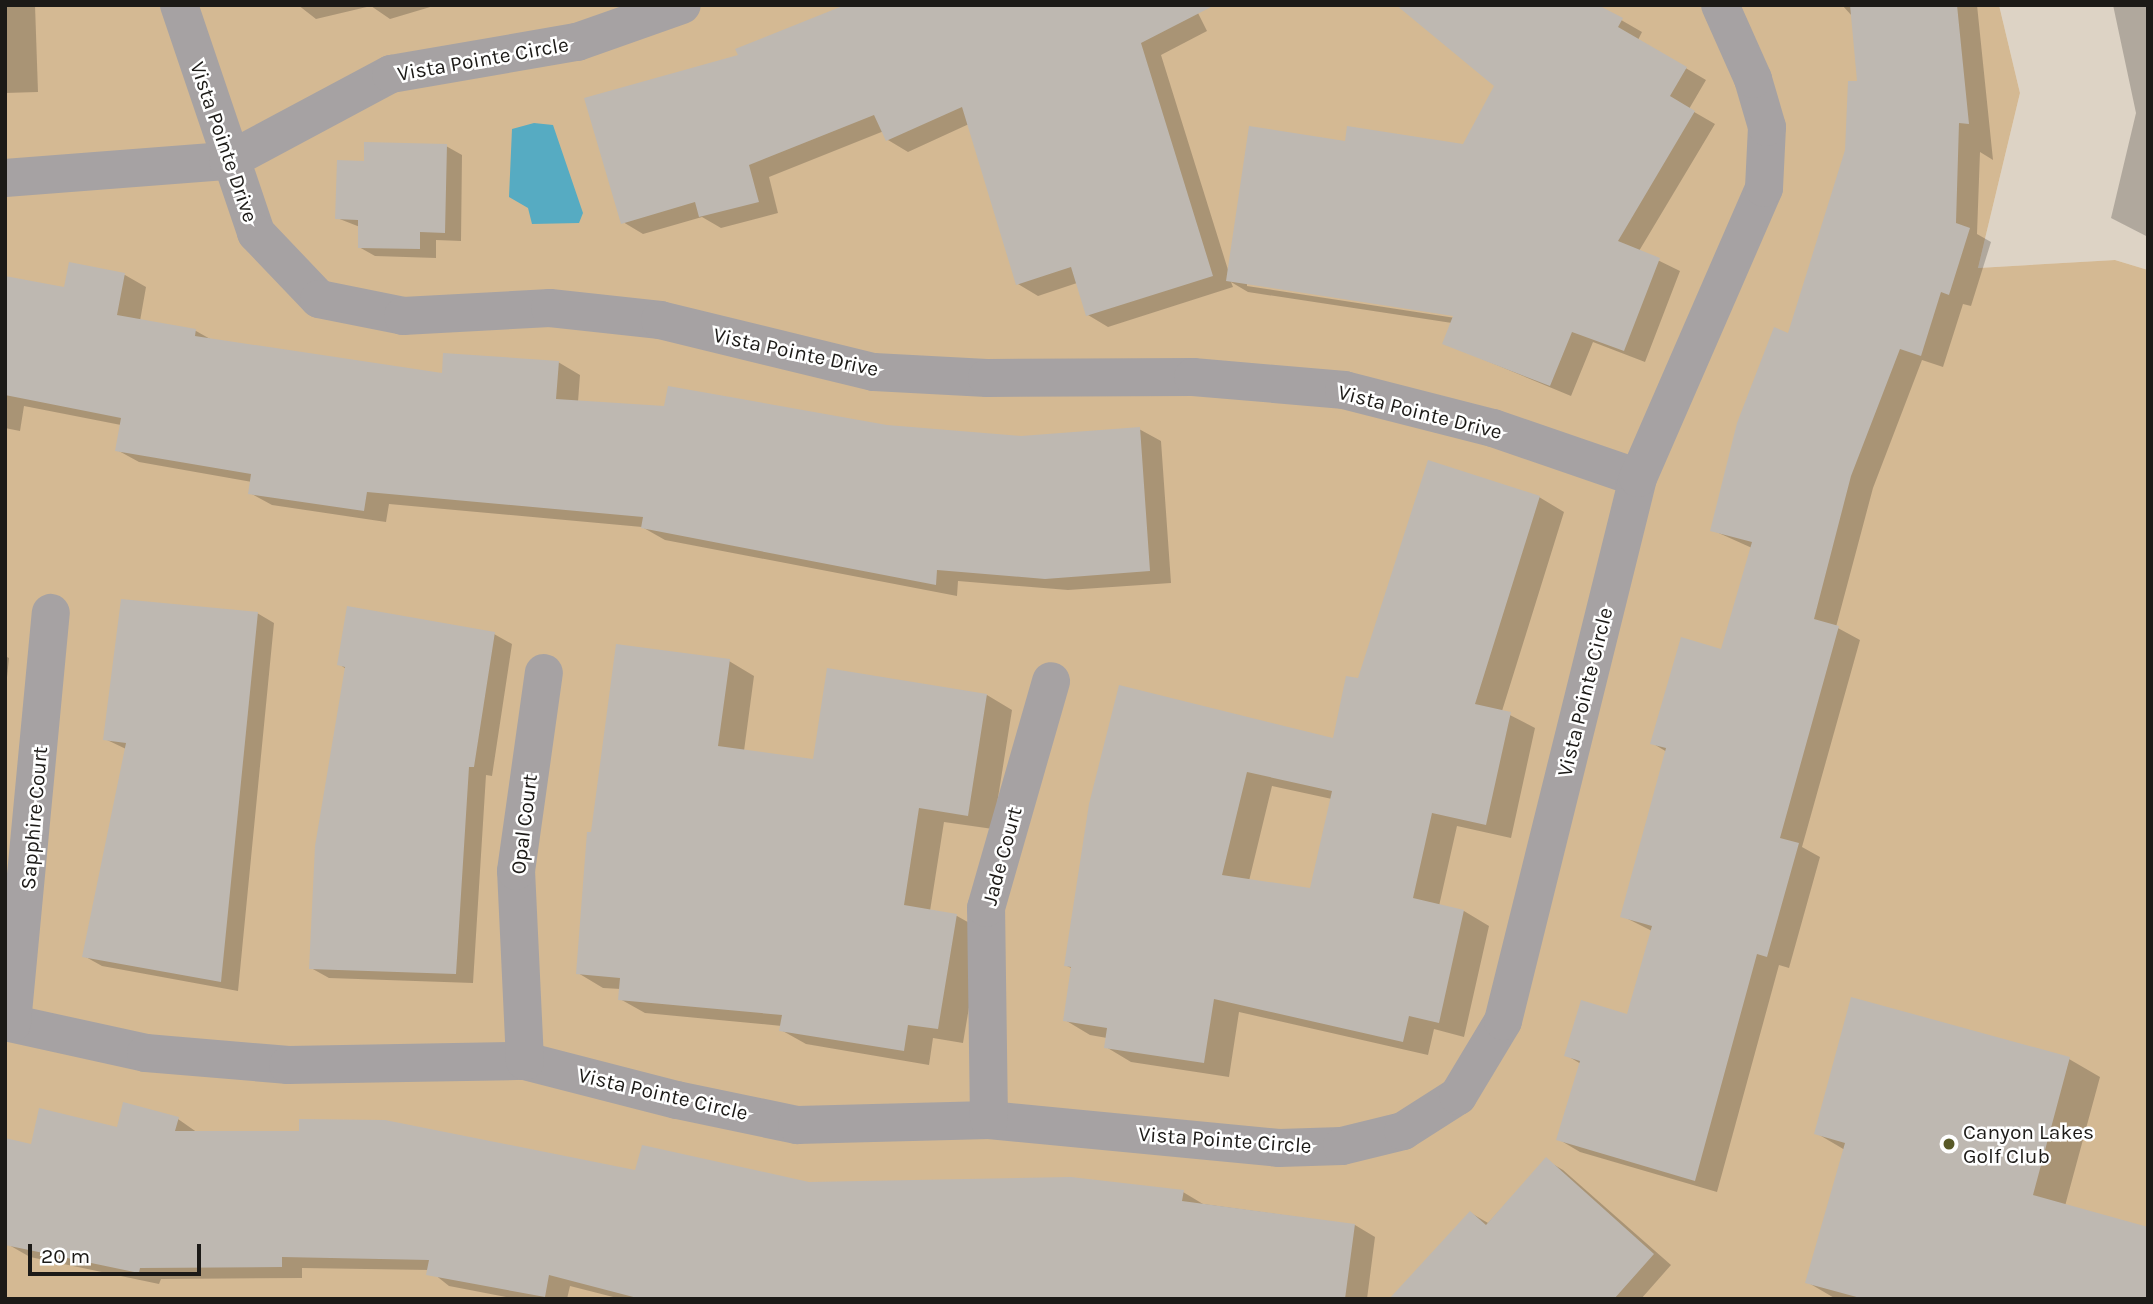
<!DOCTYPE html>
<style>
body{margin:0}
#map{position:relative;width:2153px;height:1304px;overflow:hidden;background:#e6e0d9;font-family:Karla,sans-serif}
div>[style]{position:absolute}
.built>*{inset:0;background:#ddd3c5}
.green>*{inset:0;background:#d4b993}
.water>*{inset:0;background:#56abc2}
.shadow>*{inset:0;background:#0003}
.building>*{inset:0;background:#beb8b1}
.street>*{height:38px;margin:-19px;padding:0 19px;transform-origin:19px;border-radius:19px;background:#a6a2a3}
.dots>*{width:19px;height:19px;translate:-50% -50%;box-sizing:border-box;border:4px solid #fff;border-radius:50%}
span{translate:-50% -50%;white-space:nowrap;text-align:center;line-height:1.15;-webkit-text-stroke:5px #fff;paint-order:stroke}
.street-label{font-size:21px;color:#1c1a17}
.poi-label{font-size:21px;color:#1c1a17}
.left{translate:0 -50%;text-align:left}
.frame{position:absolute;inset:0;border:7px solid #1c1a17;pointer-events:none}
.scale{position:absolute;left:28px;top:1244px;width:173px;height:32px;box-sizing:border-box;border:4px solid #1c1a17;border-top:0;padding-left:9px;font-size:21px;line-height:24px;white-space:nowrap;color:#1c1a17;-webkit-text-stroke:5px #fff;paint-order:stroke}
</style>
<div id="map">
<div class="built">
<i style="clip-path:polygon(1999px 5px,2148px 5px,2148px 270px,2115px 260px,1978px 268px,2020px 93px)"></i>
</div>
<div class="green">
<i style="clip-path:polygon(5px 5px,1999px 5px,2020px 93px,1978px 268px,2115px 260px,2148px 270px,2148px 1299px,5px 1299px)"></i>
</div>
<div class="water">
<i style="clip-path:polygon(534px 123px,553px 125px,583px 213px,579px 223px,532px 224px,528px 208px,509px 197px,512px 129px)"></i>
</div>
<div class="shadow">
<i style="clip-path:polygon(5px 5px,35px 5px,38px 92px,5px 93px)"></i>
<i style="clip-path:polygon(298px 5px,437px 5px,390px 19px,371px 6px,316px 19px)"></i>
<i style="clip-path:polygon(evenodd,1194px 5px,1207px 31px,1161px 55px,1229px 273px,1347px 143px,1464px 146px,1595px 5px,1642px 32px,1638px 40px,1706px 80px,1689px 109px,1715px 124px,1639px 251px,1680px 271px,1645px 362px,1593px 342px,1571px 396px,1444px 343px,1452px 323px,1248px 292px,1231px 282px,1233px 287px,1108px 327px,1088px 315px,1077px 283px,1038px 296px,1018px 284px,969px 124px,908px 152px,888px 140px,884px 131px,769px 177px,778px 213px,721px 228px,702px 217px,643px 234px,623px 222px,586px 99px,1194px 5px,1247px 282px,1462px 315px,1462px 319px,1247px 286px,1247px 282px)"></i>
<i style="clip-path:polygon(1842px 5px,1977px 5px,1993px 160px,1980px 152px,1977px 234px,1991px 242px,1971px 306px,1963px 304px,1943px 367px,1922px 360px,1873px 488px,1836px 627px,1860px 640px,1802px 847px,1820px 857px,1789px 968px,1779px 965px,1717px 1192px,1580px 1152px,1558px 1139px,1581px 1064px,1566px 1055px,1628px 1016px,1652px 931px,1622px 916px,1667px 752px,1652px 743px,1723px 651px,1752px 548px,1712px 530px,1789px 335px,1915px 85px)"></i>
<i style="clip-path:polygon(2113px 5px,2148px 5px,2148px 237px,2111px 218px,2136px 113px)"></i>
<i style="clip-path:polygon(446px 146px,462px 155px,461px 241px,436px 240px,436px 258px,375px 256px,359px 247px,360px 227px,337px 218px,365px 163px)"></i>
<i style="clip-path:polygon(125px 275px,146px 287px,140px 321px,196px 331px,212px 340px,443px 375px,558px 362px,580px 375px,578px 402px,1021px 438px,1139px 429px,1161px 441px,1171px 583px,1068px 590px,958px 581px,957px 596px,665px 540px,642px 527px,389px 504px,386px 522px,272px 505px,250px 493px,252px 482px,139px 462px,117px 450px,121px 425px,24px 406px,20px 431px,5px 428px,5px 278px,66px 289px)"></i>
<i style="clip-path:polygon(evenodd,1539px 497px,1564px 512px,1502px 711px,1535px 728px,1511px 838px,1457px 826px,1439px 906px,1464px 911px,1489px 926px,1464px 1037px,1434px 1029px,1428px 1055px,1239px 1012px,1229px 1077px,1131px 1062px,1106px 1047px,1107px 1038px,1090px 1035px,1065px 1020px,1073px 969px,1065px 965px,1091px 804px,1334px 740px,1360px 680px,1539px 497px,1272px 786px,1332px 799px,1312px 890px,1249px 881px,1272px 786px)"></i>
<i style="clip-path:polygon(257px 613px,274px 623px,238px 991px,102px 966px,84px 956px,126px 749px,105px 739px)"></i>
<i style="clip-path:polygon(494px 634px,512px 644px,492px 776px,486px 775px,473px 983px,329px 978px,311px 968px,346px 669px,339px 664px)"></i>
<i style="clip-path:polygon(5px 656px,9px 658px,5px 697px)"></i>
<i style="clip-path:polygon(729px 661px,754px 676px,744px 751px,815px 760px,987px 695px,1012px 710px,993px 829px,944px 822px,930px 911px,957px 916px,982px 930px,963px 1043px,933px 1038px,929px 1065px,806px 1044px,781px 1030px,782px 1026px,645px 1013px,620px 999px,621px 989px,603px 988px,578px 973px,593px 834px)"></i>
<i style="clip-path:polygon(1852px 999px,2069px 1059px,2100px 1077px,2065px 1206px,2148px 1299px,1836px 1299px,1807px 1282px,1845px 1150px,1816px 1133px)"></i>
<i style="clip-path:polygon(178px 1119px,198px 1133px,636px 1172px,809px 1183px,1183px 1192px,1203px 1204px,1355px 1225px,1375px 1237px,1367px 1299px,621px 1299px,570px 1286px,567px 1299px,517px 1299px,449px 1286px,429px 1270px,302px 1268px,302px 1278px,161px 1279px,159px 1284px,30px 1257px,9px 1245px,118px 1129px)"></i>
<i style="clip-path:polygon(1546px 1160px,1563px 1170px,1671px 1265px,1641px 1299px,1423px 1299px,1471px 1213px,1488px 1223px)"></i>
</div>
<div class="building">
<i style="clip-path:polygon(845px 5px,1215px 5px,1141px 43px,1213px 276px,1086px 316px,1071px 267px,1016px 285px,962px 107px,886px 141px,874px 115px,749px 165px,759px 202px,699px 217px,695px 202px,621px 224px,584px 98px,738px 55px,735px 49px)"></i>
<i style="clip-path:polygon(1396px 5px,1598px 5px,1623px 18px,1618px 27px,1687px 67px,1670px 96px,1695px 111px,1618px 241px,1660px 258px,1624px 351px,1572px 332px,1550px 386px,1442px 344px,1453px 316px,1226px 281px,1249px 126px,1345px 141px,1347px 126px,1463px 144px,1494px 86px)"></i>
<i style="clip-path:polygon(1850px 5px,1957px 5px,1969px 124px,1959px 123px,1956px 223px,1970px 228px,1949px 295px,1941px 292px,1921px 356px,1900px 349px,1851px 476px,1814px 619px,1839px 626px,1780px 838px,1799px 843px,1767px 957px,1757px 954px,1695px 1181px,1556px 1140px,1580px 1061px,1564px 1056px,1581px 1000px,1627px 1014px,1652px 926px,1620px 917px,1666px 748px,1650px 744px,1681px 637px,1721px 649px,1752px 542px,1710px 531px,1737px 423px,1774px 327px,1788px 333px,1845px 150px,1848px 81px,1857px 81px)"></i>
<i style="clip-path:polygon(364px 142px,447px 144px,445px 233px,420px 232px,420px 249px,358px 248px,358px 220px,335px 219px,337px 160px,364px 161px)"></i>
<i style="clip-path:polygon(69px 262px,125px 273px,117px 315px,196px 329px,195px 336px,442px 373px,443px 353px,559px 361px,556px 399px,664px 406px,668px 386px,887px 425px,1021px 436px,1140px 427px,1150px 571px,1045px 579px,937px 570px,936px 585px,641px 528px,643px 517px,367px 492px,364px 511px,248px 494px,251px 474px,115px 451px,121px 418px,5px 395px,5px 276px,64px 287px)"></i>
<i style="clip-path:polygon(evenodd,1428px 460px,1540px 496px,1475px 704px,1511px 712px,1486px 825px,1432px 813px,1413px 898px,1464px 910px,1439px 1023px,1409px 1016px,1403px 1042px,1214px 999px,1204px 1063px,1104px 1048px,1107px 1028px,1063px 1021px,1071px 967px,1064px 966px,1089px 804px,1119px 685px,1333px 738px,1346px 676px,1358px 678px,1428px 460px,1247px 772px,1332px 791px,1310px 888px,1222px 875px,1247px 772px)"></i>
<i style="clip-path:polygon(121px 599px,258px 612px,221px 982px,82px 957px,126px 743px,103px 740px)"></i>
<i style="clip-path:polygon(347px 606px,495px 632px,474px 767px,469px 767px,456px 974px,309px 969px,315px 846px,345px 667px,337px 665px)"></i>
<i style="clip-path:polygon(616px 644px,730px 659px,718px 746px,813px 759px,827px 668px,987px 694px,968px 816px,919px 808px,904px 905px,957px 914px,938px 1029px,908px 1025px,904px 1051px,779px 1031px,782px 1015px,618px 1000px,620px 978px,576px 974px,587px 832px,591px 832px)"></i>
<i style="clip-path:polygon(1851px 997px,2070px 1057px,2033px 1195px,2148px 1227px,2148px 1299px,1864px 1299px,1805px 1283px,1845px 1143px,1814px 1134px)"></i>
<i style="clip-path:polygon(123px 1102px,179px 1117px,175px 1131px,299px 1131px,299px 1119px,385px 1120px,635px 1170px,642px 1145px,809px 1182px,1071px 1177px,1184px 1190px,1182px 1201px,1355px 1224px,1345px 1299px,641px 1299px,549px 1275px,545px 1297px,426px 1275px,429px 1260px,282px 1257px,282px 1267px,140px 1268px,139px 1273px,5px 1245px,5px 1138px,31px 1144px,39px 1108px,117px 1127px)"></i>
<i style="clip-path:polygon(1546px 1157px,1654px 1254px,1614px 1299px,1389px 1299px,1470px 1211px,1486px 1225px)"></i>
</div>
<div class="street">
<i style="left:179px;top:5px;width:241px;rotate:71.3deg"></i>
<i style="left:256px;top:233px;width:91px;rotate:46.3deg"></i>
<i style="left:319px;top:299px;width:86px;rotate:11.4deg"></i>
<i style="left:403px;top:316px;width:147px;rotate:-3.1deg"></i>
<i style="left:550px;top:308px;width:111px;rotate:6.2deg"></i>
<i style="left:660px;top:320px;width:220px;rotate:13.7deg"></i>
<i style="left:874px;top:372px;width:113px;rotate:3deg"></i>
<i style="left:987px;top:378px;width:206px;rotate:-0.3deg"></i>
<i style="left:1193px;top:377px;width:152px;rotate:4.9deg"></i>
<i style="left:1344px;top:390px;width:154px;rotate:14.3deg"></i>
<i style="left:1493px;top:428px;width:153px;rotate:19deg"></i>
<i style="left:5px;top:178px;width:224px;rotate:-4.4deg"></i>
<i style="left:228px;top:161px;width:185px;rotate:-28.1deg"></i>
<i style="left:391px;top:74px;width:189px;rotate:-9.8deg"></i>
<i style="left:577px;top:42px;width:111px;rotate:-19.4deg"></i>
<i style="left:5px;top:1022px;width:144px;rotate:12.4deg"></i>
<i style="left:146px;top:1053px;width:143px;rotate:4.8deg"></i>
<i style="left:288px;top:1065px;width:237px;rotate:-1deg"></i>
<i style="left:525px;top:1061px;width:157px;rotate:14.4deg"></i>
<i style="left:677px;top:1100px;width:123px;rotate:11.8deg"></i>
<i style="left:797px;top:1125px;width:192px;rotate:-1.5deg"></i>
<i style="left:989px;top:1120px;width:291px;rotate:5.5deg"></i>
<i style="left:1279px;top:1148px;width:63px;rotate:-1.8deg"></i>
<i style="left:1342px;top:1146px;width:63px;rotate:-13.8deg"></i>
<i style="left:1403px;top:1131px;width:65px;rotate:-32.5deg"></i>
<i style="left:1458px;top:1096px;width:87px;rotate:-59deg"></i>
<i style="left:1503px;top:1021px;width:560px;rotate:-76.04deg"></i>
<i style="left:1638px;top:478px;width:316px;rotate:-66.5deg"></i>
<i style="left:1764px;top:188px;width:61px;rotate:-87.2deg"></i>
<i style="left:1767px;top:127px;width:50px;rotate:-106.3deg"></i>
<i style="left:1753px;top:79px;width:81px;rotate:-114deg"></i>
<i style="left:12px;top:1023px;width:412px;rotate:-84.6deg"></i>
<i style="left:525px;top:1061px;width:190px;rotate:-92.7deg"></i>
<i style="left:516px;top:871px;width:200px;rotate:-82deg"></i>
<i style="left:989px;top:1120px;width:212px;rotate:-90.8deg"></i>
<i style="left:986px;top:908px;width:236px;rotate:-74deg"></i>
</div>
<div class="dots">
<i style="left:1949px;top:1144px;background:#595a28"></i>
</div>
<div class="street-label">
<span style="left:483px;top:59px;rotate:-10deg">Vista Pointe Circle</span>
<span style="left:224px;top:142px;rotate:71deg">Vista Pointe Drive</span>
<span style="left:796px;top:352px;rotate:12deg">Vista Pointe Drive</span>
<span style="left:1420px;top:412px;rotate:14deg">Vista Pointe Drive</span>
<span style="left:1585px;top:692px;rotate:-76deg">Vista Pointe Circle</span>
<span style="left:34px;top:818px;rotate:-85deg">Sapphire Court</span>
<span style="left:524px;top:824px;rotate:-83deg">Opal Court</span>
<span style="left:1002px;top:856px;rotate:-75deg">Jade Court</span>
<span style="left:663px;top:1094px;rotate:13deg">Vista Pointe Circle</span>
<span style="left:1225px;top:1140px;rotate:4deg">Vista Pointe Circle</span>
</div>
<div class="poi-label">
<span class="left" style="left:1963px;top:1144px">Canyon Lakes<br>Golf Club</span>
</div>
<div class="frame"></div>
<div class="scale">20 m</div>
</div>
